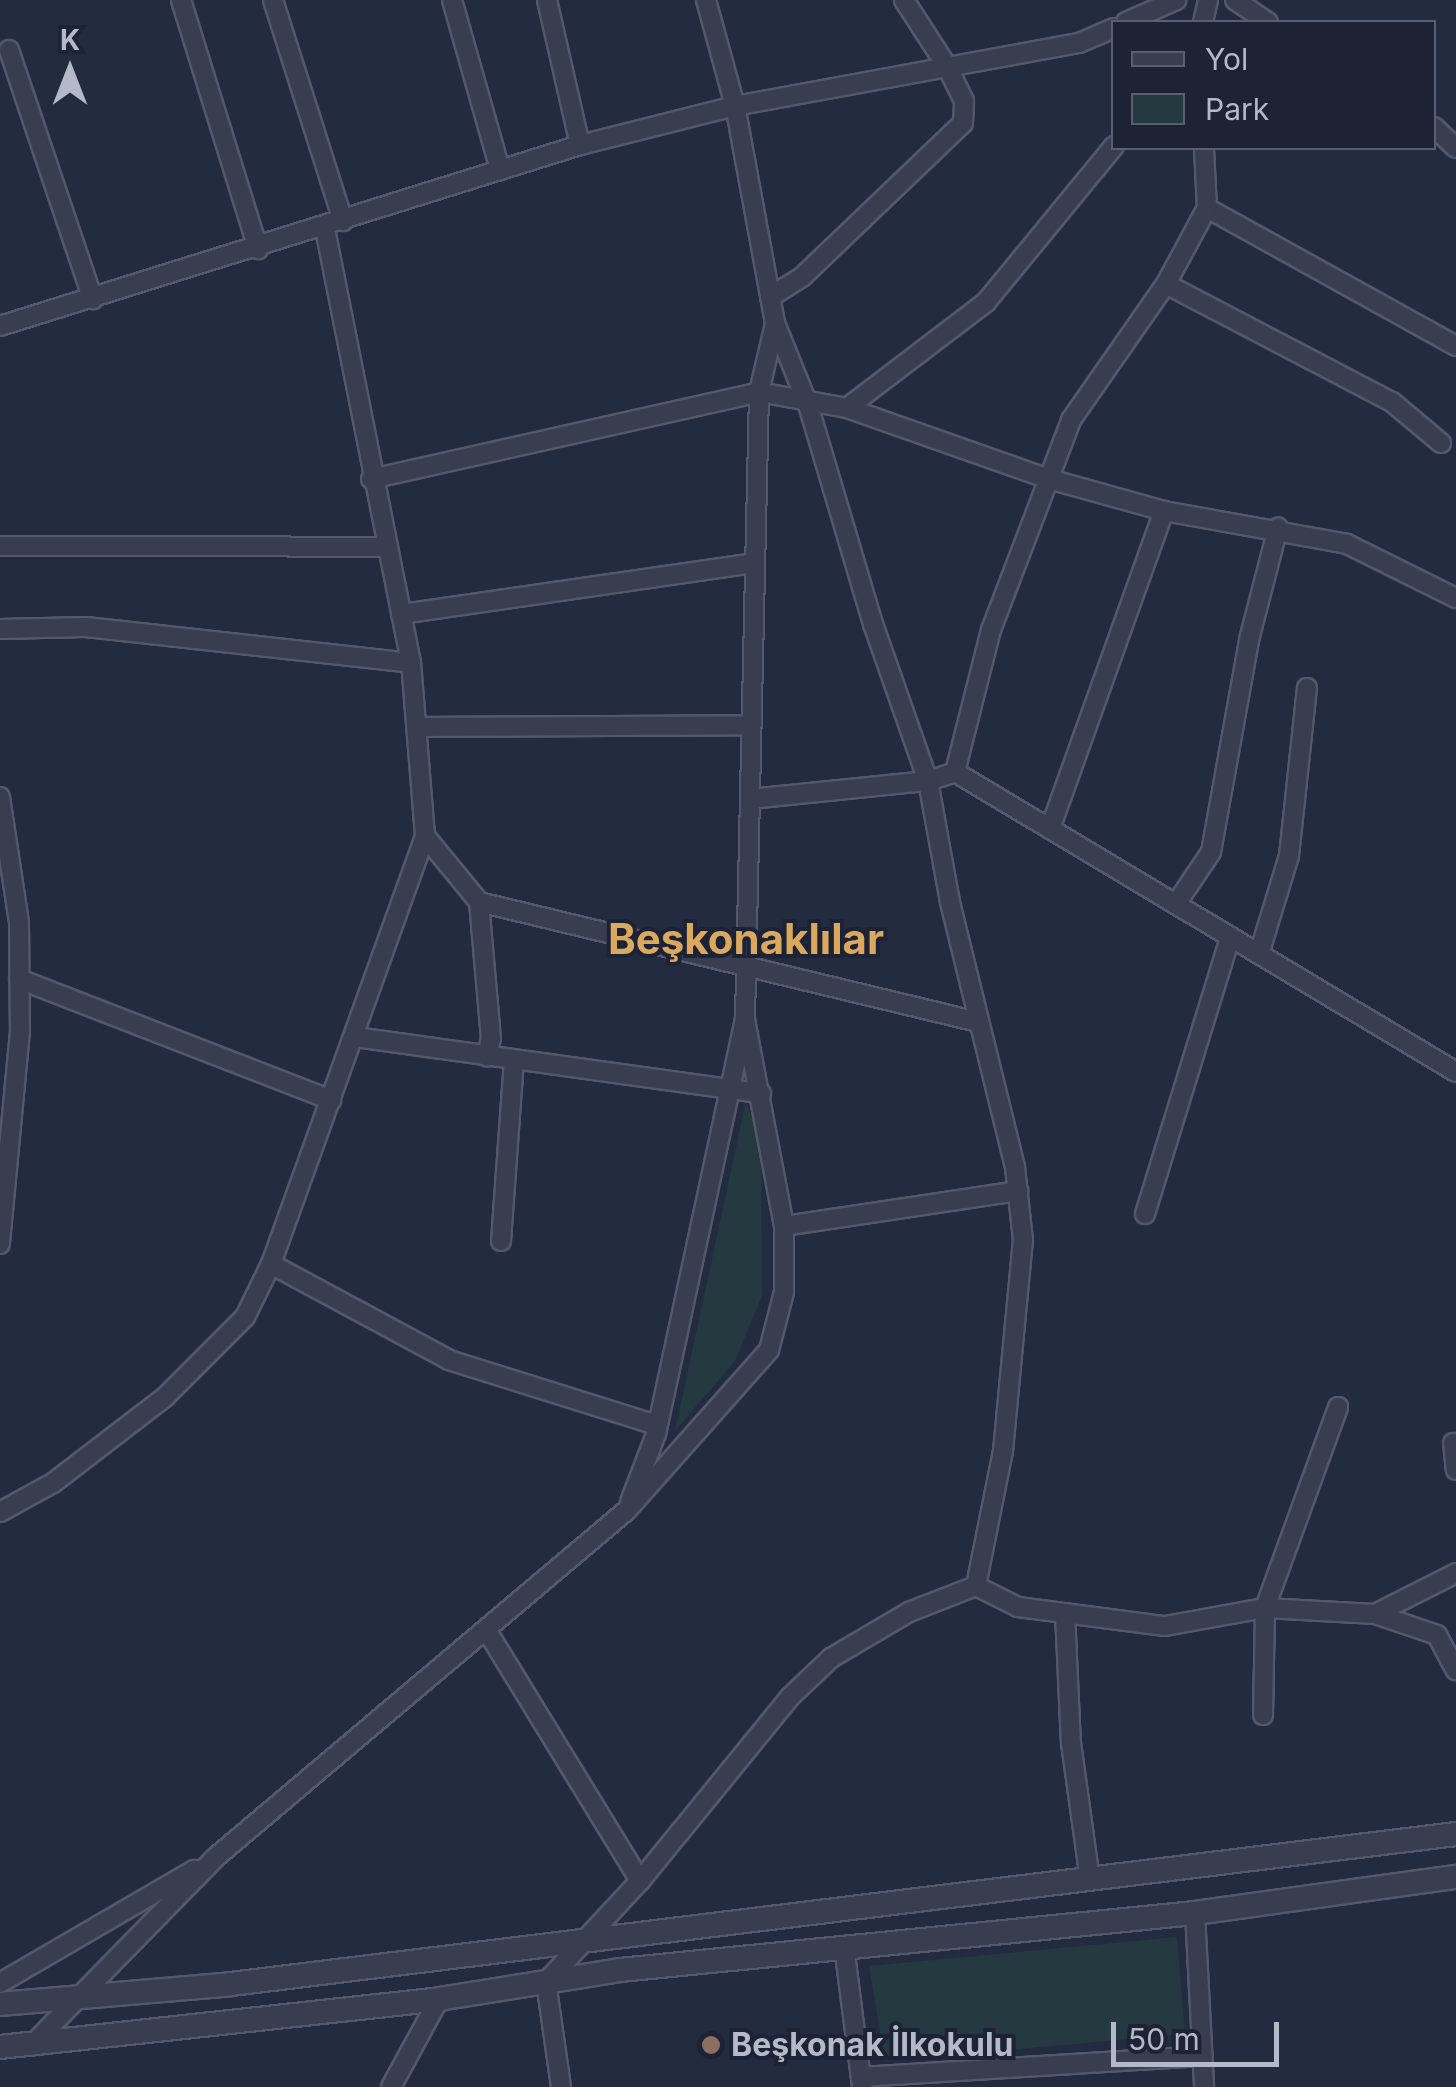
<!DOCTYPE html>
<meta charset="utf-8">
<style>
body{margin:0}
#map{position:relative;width:1456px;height:2087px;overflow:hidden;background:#232b40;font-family:Inter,sans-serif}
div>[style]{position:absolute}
.green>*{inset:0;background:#253941}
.roads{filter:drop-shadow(2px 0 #53586a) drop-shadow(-2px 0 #53586a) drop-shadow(0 2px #53586a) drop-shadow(0 -2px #53586a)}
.minor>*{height:18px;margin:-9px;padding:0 9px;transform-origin:9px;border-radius:9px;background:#383d4f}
.tertiary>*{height:22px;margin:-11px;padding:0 11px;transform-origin:11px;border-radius:11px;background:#383d4f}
.dots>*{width:28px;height:28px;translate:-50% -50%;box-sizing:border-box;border:5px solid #1d2234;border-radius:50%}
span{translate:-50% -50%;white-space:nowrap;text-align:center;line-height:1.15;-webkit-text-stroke:8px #1d2234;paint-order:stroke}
.poi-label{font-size:32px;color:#b4b9ca;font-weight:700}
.left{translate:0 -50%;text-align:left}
.district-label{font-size:42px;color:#daa95f;font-weight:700}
.legend{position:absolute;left:1111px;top:20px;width:325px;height:130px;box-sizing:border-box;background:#1d2234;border:2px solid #595e70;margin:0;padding:12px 18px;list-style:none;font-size:30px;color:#b4b9ca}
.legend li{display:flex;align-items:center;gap:20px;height:50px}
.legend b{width:50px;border:2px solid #595e70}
.north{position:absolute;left:20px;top:20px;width:100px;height:100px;-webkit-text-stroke:8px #1d2234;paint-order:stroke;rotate:0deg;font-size:28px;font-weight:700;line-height:40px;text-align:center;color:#b4b9ca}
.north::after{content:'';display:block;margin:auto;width:35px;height:45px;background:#b4b9ca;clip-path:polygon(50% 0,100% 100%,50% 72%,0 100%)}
.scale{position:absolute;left:1111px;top:2022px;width:168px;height:45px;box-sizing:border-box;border:5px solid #b4b9ca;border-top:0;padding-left:12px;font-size:30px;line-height:35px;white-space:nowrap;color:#b4b9ca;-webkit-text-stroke:8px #1d2234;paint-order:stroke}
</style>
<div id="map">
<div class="green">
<i style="clip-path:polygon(746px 1101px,761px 1144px,762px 1296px,735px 1361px,675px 1431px)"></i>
<i style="clip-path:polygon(1177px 1937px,1185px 2034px,885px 2061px,869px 1966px)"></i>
</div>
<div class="roads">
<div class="minor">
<i style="left:181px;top:0;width:261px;rotate:72.8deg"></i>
<i style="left:273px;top:0;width:232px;rotate:72.4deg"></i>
<i style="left:452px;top:0;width:177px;rotate:74.2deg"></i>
<i style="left:547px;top:0;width:149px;rotate:77.2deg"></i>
<i style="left:1235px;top:0;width:40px;rotate:34deg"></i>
<i style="left:1126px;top:22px;width:55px;rotate:-23.7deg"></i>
<i style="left:1203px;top:22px;width:23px;rotate:-77deg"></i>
<i style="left:9px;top:50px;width:263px;rotate:71.4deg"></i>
<i style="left:1434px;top:127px;width:30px;rotate:44deg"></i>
<i style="left:1207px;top:208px;width:285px;rotate:29deg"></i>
<i style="left:1166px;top:284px;width:255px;rotate:27.6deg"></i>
<i style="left:1392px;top:402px;width:64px;rotate:39.9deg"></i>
<i style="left:770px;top:297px;width:39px;rotate:-32deg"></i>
<i style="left:803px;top:276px;width:221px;rotate:-43.7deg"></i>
<i style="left:963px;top:123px;width:22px;rotate:-87deg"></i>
<i style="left:964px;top:101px;width:37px;rotate:-116deg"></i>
<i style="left:948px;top:68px;width:81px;rotate:-122.9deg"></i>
<i style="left:0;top:326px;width:608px;rotate:-17.33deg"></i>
<i style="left:580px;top:145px;width:160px;rotate:-14.1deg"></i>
<i style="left:735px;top:106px;width:350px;rotate:-10.4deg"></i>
<i style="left:1079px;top:43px;width:38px;rotate:-23deg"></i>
<i style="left:847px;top:408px;width:214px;rotate:19.4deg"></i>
<i style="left:1049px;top:479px;width:119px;rotate:15.5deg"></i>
<i style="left:1164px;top:511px;width:186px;rotate:10.2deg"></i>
<i style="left:1347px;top:544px;width:122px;rotate:26.4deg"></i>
<i style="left:371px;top:479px;width:398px;rotate:-12.6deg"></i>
<i style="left:759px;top:392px;width:89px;rotate:10.3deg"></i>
<i style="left:847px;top:408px;width:175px;rotate:-37.3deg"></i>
<i style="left:986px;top:302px;width:202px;rotate:-50.6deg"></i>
<i style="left:0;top:546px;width:386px;rotate:0.1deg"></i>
<i style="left:401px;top:614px;width:356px;rotate:-8.2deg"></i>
<i style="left:0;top:629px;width:86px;rotate:-1.3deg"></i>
<i style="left:86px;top:627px;width:327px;rotate:6.3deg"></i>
<i style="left:420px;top:727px;width:331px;rotate:-0.3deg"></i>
<i style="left:955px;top:772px;width:146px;rotate:-75.8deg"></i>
<i style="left:991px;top:630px;width:225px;rotate:-69.1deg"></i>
<i style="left:1071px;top:420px;width:166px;rotate:-55.1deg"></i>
<i style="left:1166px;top:284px;width:86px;rotate:-61.7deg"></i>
<i style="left:1207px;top:208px;width:60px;rotate:-92.9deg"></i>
<i style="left:0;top:797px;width:127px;rotate:81.4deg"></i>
<i style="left:19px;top:923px;width:108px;rotate:89.5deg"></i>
<i style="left:20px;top:1031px;width:214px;rotate:95.4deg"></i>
<i style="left:750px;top:799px;width:179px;rotate:-5.8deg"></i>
<i style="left:928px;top:781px;width:28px;rotate:-18deg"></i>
<i style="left:955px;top:772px;width:584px;rotate:30.91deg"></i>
<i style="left:1050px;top:829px;width:338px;rotate:-70.3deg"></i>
<i style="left:425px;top:836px;width:85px;rotate:50.7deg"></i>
<i style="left:479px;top:902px;width:137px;rotate:85deg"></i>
<i style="left:491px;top:1038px;width:19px;rotate:102deg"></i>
<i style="left:479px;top:902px;width:513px;rotate:13.52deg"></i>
<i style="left:1176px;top:904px;width:63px;rotate:-56.1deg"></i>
<i style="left:1211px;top:852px;width:219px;rotate:-79.8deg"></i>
<i style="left:1250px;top:636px;width:112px;rotate:-75.5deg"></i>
<i style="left:1259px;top:954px;width:102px;rotate:-73deg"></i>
<i style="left:1289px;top:856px;width:169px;rotate:-83.9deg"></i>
<i style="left:19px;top:979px;width:335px;rotate:21.2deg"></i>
<i style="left:355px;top:1037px;width:410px;rotate:7.9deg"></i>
<i style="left:1145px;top:1214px;width:290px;rotate:-72.9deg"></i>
<i style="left:784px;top:1226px;width:237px;rotate:-8.5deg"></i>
<i style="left:501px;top:1241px;width:180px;rotate:-85.9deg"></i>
<i style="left:271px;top:1264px;width:202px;rotate:28.3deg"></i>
<i style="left:449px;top:1360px;width:218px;rotate:17.4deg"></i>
<i style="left:1453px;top:1443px;width:27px;rotate:84deg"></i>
<i style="left:630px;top:1502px;width:73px;rotate:-69.1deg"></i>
<i style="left:656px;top:1434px;width:424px;rotate:-77.9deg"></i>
<i style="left:745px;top:1019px;width:627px;rotate:-88.72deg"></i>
<i style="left:759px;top:392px;width:70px;rotate:-76.8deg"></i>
<i style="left:0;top:1512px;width:60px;rotate:-28.7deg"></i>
<i style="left:53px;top:1483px;width:141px;rotate:-37.5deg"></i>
<i style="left:165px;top:1397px;width:113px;rotate:-45deg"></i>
<i style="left:245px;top:1317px;width:59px;rotate:-63.9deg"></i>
<i style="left:271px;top:1264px;width:455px;rotate:-70.2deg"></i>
<i style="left:425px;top:836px;width:174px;rotate:-94.6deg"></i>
<i style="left:411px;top:663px;width:444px;rotate:-101.2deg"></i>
<i style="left:976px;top:1586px;width:47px;rotate:26.6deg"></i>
<i style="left:1018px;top:1607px;width:148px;rotate:7.4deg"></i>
<i style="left:1165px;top:1626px;width:102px;rotate:-10.2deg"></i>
<i style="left:1265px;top:1608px;width:110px;rotate:3.1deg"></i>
<i style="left:1375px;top:1614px;width:65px;rotate:18.7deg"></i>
<i style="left:1437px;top:1635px;width:40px;rotate:62deg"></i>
<i style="left:1065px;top:1613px;width:130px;rotate:87.4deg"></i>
<i style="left:1071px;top:1743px;width:138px;rotate:82.1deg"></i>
<i style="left:1375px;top:1614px;width:91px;rotate:-26.8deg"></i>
<i style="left:487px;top:1631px;width:293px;rotate:58.5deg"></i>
<i style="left:1263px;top:1715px;width:107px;rotate:-88.9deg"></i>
<i style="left:1265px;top:1608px;width:214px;rotate:-70deg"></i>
<i style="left:1195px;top:1913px;width:174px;rotate:87deg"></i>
<i style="left:844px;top:1946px;width:142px;rotate:82.7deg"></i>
<i style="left:0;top:1983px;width:225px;rotate:-30.2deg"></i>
<i style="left:31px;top:2046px;width:264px;rotate:-45.6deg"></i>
<i style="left:216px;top:1857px;width:538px;rotate:-40.17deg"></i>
<i style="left:627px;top:1510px;width:214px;rotate:-48.4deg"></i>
<i style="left:769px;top:1350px;width:60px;rotate:-75.5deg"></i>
<i style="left:784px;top:1292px;width:66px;rotate:-90deg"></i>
<i style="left:784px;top:1226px;width:211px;rotate:-100.7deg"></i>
<i style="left:861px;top:2077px;width:342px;rotate:-3.5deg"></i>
<i style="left:391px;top:2087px;width:100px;rotate:-61.4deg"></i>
<i style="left:561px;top:2087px;width:106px;rotate:-98.1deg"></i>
<i style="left:546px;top:1982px;width:138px;rotate:-47.1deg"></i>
<i style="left:640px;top:1881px;width:237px;rotate:-50.8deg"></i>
<i style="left:790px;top:1697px;width:57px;rotate:-43.6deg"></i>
<i style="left:831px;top:1658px;width:91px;rotate:-30.5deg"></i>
<i style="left:909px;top:1612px;width:72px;rotate:-21.2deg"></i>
<i style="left:976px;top:1586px;width:138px;rotate:-78.7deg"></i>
<i style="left:1003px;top:1451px;width:212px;rotate:-84.6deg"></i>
<i style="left:1023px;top:1240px;width:73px;rotate:-96.3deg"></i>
<i style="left:1015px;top:1167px;width:273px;rotate:-103.8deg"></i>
<i style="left:950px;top:902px;width:123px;rotate:-100.3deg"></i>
<i style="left:928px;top:781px;width:166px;rotate:-109.3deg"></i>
<i style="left:873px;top:624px;width:228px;rotate:-106.5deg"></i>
<i style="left:808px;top:405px;width:88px;rotate:-111.9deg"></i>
<i style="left:775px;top:323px;width:221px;rotate:-100.4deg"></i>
<i style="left:735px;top:106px;width:110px;rotate:-105.3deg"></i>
</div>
<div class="tertiary">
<i style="left:0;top:2004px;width:232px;rotate:-4.9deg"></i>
<i style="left:231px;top:1984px;width:1234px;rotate:-6.98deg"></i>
<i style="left:0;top:2047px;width:442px;rotate:-6.2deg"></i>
<i style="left:439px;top:1999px;width:183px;rotate:-9.1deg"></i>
<i style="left:620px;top:1970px;width:578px;rotate:-5.66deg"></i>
<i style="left:1195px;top:1913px;width:263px;rotate:-7.9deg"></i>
</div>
</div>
<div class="dots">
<i style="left:711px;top:2045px;background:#8d6e63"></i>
</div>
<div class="poi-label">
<span class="left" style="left:731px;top:2045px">Beşkonak İlkokulu</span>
</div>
<div class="district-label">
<span style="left:746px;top:939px">Beşkonaklılar</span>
</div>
<ul class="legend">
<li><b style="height:12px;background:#383d4f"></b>Yol</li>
<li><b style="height:28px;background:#253941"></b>Park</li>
</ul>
<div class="north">K</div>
<div class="scale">50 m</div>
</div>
